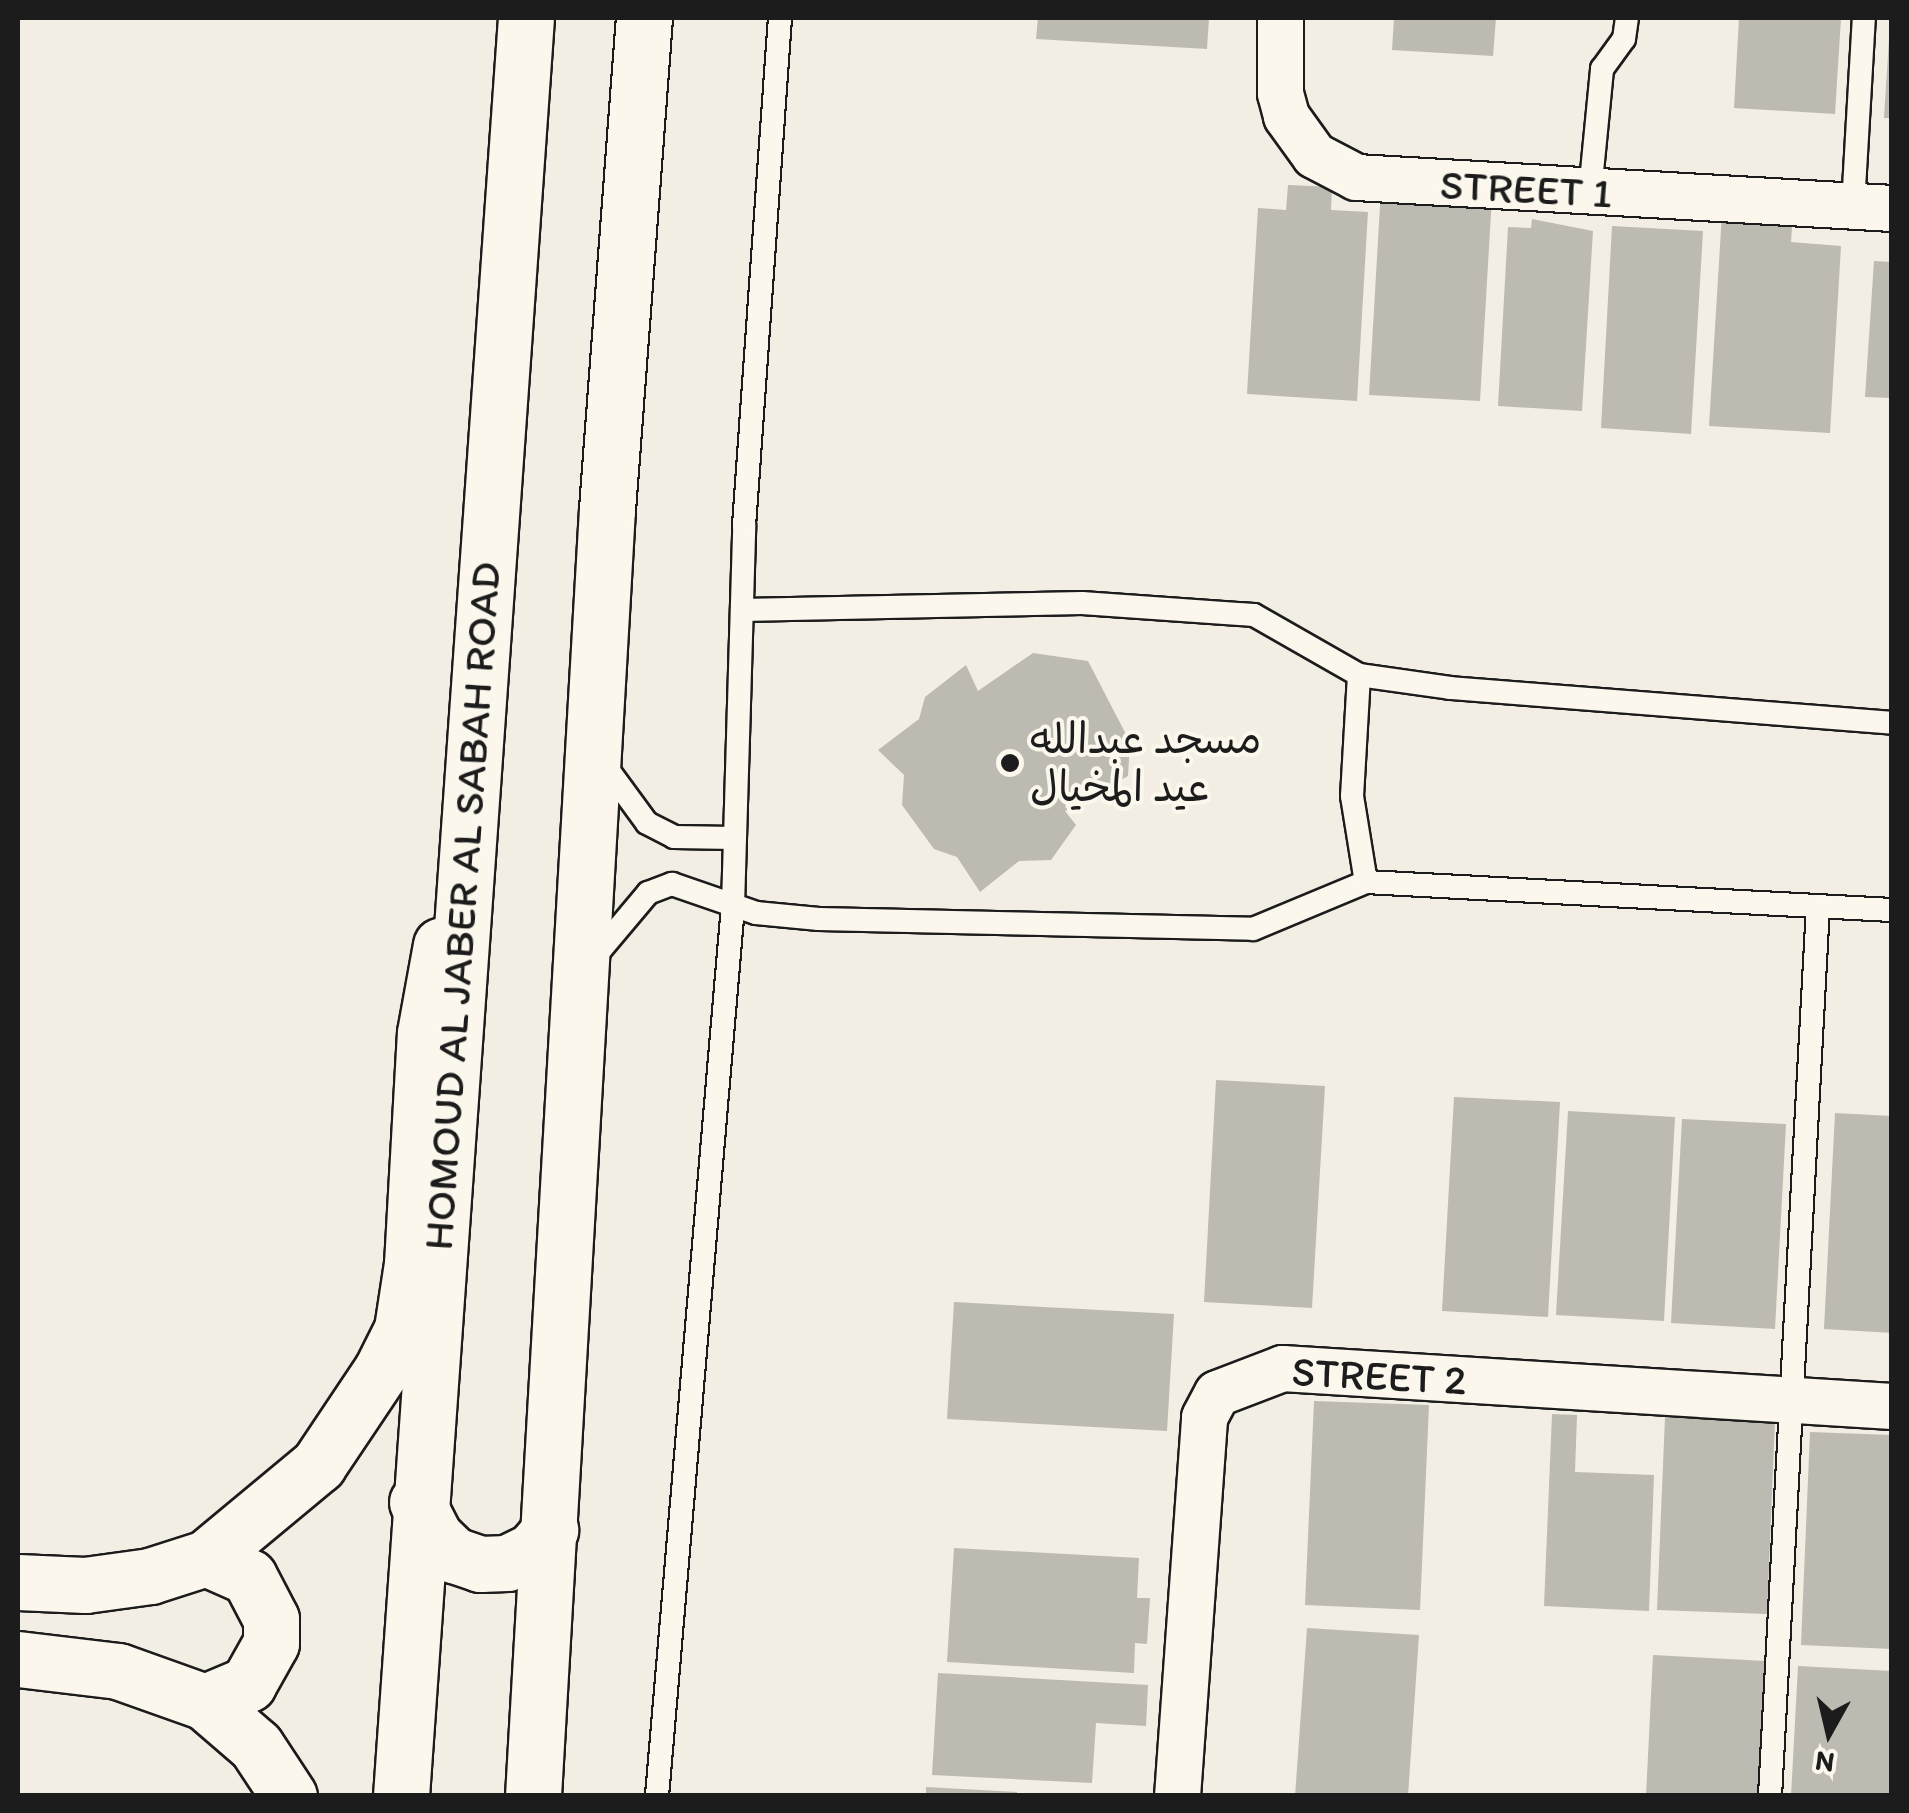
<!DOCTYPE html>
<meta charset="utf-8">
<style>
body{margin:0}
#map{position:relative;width:1909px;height:1813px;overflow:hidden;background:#f2eee4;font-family:Itim,"Playpen Sans Arabic",sans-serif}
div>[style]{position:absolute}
.building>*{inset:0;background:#bdbab1}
.roads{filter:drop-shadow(2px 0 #1c1c1c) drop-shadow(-2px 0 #1c1c1c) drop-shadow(0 2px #1c1c1c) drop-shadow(0 -2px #1c1c1c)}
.service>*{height:22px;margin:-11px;padding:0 11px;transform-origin:11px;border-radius:11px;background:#fbf7ec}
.minor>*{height:45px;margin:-22.5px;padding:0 22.5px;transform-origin:22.5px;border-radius:22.5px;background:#fbf7ec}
.tertiary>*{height:55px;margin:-27.5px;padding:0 27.5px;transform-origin:27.5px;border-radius:27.5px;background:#fbf7ec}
.primary>*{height:55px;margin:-27.5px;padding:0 27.5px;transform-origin:27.5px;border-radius:27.5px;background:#fbf7ec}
.dots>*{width:28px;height:28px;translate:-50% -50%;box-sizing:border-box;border:5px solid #fbf7ec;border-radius:50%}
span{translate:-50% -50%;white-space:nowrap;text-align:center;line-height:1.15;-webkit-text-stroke:8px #fbf7ec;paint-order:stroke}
.street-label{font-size:42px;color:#1c1c1c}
.poi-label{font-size:42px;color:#1c1c1c}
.left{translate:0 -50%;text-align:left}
.frame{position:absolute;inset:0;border:20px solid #1c1c1c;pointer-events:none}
.north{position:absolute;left:1779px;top:1683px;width:100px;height:100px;-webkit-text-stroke:8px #fbf7ec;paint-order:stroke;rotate:188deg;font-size:28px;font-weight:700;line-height:40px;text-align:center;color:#1c1c1c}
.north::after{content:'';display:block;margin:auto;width:35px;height:45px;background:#1c1c1c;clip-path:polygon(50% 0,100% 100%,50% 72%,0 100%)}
</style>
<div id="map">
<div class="building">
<i style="clip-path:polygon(1038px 18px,1209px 18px,1207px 49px,1036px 39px)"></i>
<i style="clip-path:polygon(1394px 18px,1496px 18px,1493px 56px,1392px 50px)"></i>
<i style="clip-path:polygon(1739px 18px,1841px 18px,1835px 114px,1734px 108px)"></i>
<i style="clip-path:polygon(1889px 39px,1892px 39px,1892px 118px,1884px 118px)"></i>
<i style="clip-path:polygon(1288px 185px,1332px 187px,1331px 210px,1368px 212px,1357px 401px,1247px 394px,1258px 208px,1286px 210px)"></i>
<i style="clip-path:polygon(1381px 189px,1492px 196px,1480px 401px,1369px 395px)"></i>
<i style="clip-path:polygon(1722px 213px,1763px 216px,1763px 225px,1792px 227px,1791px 242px,1841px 246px,1830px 433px,1709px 426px)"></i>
<i style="clip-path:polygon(1532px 219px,1593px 231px,1582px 411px,1498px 406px,1508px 227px,1531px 228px)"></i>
<i style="clip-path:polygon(1612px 226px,1703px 231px,1691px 434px,1601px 428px)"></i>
<i style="clip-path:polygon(1874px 261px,1892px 262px,1892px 398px,1865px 397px)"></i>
<i style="clip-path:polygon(1033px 653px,1088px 661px,1130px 742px,1128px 776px,1065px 811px,1076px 825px,1051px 860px,1019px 861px,980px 892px,957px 857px,934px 849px,902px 805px,904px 775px,878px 750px,919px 719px,925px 697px,966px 665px,978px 691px)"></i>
<i style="clip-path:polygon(1216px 1080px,1325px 1086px,1312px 1308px,1204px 1302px)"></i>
<i style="clip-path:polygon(1454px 1097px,1560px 1102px,1548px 1317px,1442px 1311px)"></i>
<i style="clip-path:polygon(1568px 1111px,1675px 1117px,1664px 1321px,1556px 1315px)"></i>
<i style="clip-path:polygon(1835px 1113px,1892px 1116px,1892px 1333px,1824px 1329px)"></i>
<i style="clip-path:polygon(1682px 1119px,1786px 1124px,1775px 1329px,1671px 1323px)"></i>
<i style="clip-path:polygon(954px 1302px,1174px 1314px,1167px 1431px,947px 1419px)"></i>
<i style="clip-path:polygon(1314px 1401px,1429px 1405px,1420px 1610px,1305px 1605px)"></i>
<i style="clip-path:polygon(1552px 1414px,1577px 1415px,1575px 1472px,1654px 1475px,1649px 1611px,1544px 1606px)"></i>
<i style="clip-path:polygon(1665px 1417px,1775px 1421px,1767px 1614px,1657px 1610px)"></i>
<i style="clip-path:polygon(1810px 1432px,1892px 1435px,1892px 1649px,1801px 1645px)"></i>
<i style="clip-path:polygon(954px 1548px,1139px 1558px,1137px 1598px,1150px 1598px,1147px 1644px,1135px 1643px,1134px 1673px,947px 1662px)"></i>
<i style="clip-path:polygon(1307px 1628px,1419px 1635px,1408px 1796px,1295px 1796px)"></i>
<i style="clip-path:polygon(1653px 1655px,1765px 1661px,1758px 1796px,1646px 1796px)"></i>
<i style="clip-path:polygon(1798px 1666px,1892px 1671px,1892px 1796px,1791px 1796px)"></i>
<i style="clip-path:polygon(938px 1673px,1148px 1685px,1146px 1726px,1096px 1723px,1092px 1783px,932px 1775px)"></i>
<i style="clip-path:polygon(926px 1787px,1017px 1792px,1017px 1796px,926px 1796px)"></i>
</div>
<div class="roads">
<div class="service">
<i style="left:1590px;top:192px;width:124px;rotate:-84.4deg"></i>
<i style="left:1602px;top:69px;width:37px;rotate:-54deg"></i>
<i style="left:1624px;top:39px;width:21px;rotate:-82deg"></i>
<i style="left:1853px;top:206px;width:188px;rotate:-86.7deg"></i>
<i style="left:742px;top:610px;width:340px;rotate:-1.2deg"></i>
<i style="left:1082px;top:603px;width:172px;rotate:4deg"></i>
<i style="left:1254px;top:615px;width:121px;rotate:29.7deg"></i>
<i style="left:1359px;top:675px;width:92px;rotate:8.1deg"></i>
<i style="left:1450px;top:688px;width:443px;rotate:4.5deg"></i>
<i style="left:1359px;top:675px;width:121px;rotate:93.3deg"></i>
<i style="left:1352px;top:796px;width:87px;rotate:80.8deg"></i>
<i style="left:603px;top:763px;width:74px;rotate:53.7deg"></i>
<i style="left:647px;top:823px;width:30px;rotate:27deg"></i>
<i style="left:674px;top:837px;width:61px;rotate:0.9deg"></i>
<i style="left:591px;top:961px;width:89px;rotate:-50deg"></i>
<i style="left:648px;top:893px;width:26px;rotate:-21deg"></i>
<i style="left:672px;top:884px;width:89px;rotate:19deg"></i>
<i style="left:756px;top:913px;width:63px;rotate:5.4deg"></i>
<i style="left:819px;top:919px;width:434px;rotate:1.3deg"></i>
<i style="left:1253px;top:929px;width:122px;rotate:-22.6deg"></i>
<i style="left:1366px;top:882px;width:527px;rotate:3.05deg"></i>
<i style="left:657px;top:1796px;width:893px;rotate:-85.12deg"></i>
<i style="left:733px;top:906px;width:380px;rotate:-88.3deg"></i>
<i style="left:744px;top:526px;width:509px;rotate:-85.95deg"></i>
<i style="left:1770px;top:1796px;width:891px;rotate:-86.91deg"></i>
</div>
<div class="minor">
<i style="left:1280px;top:18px;width:75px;rotate:90deg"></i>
<i style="left:1280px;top:93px;width:24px;rotate:75deg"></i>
<i style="left:1286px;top:116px;width:48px;rotate:54.3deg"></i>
<i style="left:1314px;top:155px;width:47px;rotate:27.6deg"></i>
<i style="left:1356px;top:177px;width:537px;rotate:3.31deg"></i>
<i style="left:1177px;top:1796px;width:380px;rotate:-85.9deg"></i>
<i style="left:1204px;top:1417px;width:27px;rotate:-62deg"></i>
<i style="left:1217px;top:1393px;width:70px;rotate:-21deg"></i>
<i style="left:1282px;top:1368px;width:611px;rotate:3.56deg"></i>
</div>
<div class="tertiary">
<i style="left:18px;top:1582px;width:67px;rotate:2.6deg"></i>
<i style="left:85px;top:1585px;width:66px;rotate:-7.9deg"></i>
<i style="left:150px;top:1576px;width:59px;rotate:-17.8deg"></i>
<i style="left:206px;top:1558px;width:146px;rotate:-39.7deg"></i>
<i style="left:318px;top:1465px;width:113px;rotate:-56.2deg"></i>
<i style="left:381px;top:1371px;width:47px;rotate:-63.4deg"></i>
<i style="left:402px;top:1329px;width:66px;rotate:-81.3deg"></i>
<i style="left:412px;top:1264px;width:231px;rotate:-86.8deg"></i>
<i style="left:425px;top:1033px;width:89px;rotate:-79.7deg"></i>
<i style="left:18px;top:1659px;width:101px;rotate:6.8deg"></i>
<i style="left:118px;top:1671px;width:92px;rotate:19.6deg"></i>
<i style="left:205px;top:1702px;width:67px;rotate:40.8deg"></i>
<i style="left:256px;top:1746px;width:60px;rotate:56.6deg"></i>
<i style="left:205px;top:1702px;width:47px;rotate:-22.7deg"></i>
<i style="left:248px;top:1684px;width:47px;rotate:-60.7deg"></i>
<i style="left:271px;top:1643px;width:24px;rotate:-90deg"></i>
<i style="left:271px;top:1619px;width:47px;rotate:-117.6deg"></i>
<i style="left:249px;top:1577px;width:47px;rotate:-156.2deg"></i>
</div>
<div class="primary">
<i style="left:417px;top:1502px;width:38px;rotate:63deg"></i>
<i style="left:434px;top:1536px;width:28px;rotate:44deg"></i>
<i style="left:454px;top:1555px;width:28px;rotate:19deg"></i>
<i style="left:480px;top:1564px;width:27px;rotate:-2deg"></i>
<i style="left:507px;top:1563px;width:28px;rotate:-26deg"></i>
<i style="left:532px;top:1551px;width:28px;rotate:-49deg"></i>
<i style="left:401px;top:1796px;width:1782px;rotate:-85.98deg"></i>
<i style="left:533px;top:1796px;width:1289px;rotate:-86.71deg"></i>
<i style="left:607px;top:509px;width:492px;rotate:-85.7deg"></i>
</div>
</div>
<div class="dots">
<i style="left:1010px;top:763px;background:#1c1c1c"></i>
</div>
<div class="street-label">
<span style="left:1526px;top:189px;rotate:3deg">STREET 1</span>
<span style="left:462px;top:906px;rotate:-86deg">HOMOUD AL JABER AL SABAH ROAD</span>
<span style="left:1379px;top:1376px;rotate:3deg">STREET 2</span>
</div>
<div class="poi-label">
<span class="left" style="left:1030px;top:763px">مسجد عبدالله<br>عيد المخيال</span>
</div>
<div class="frame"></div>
<div class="north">N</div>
</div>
